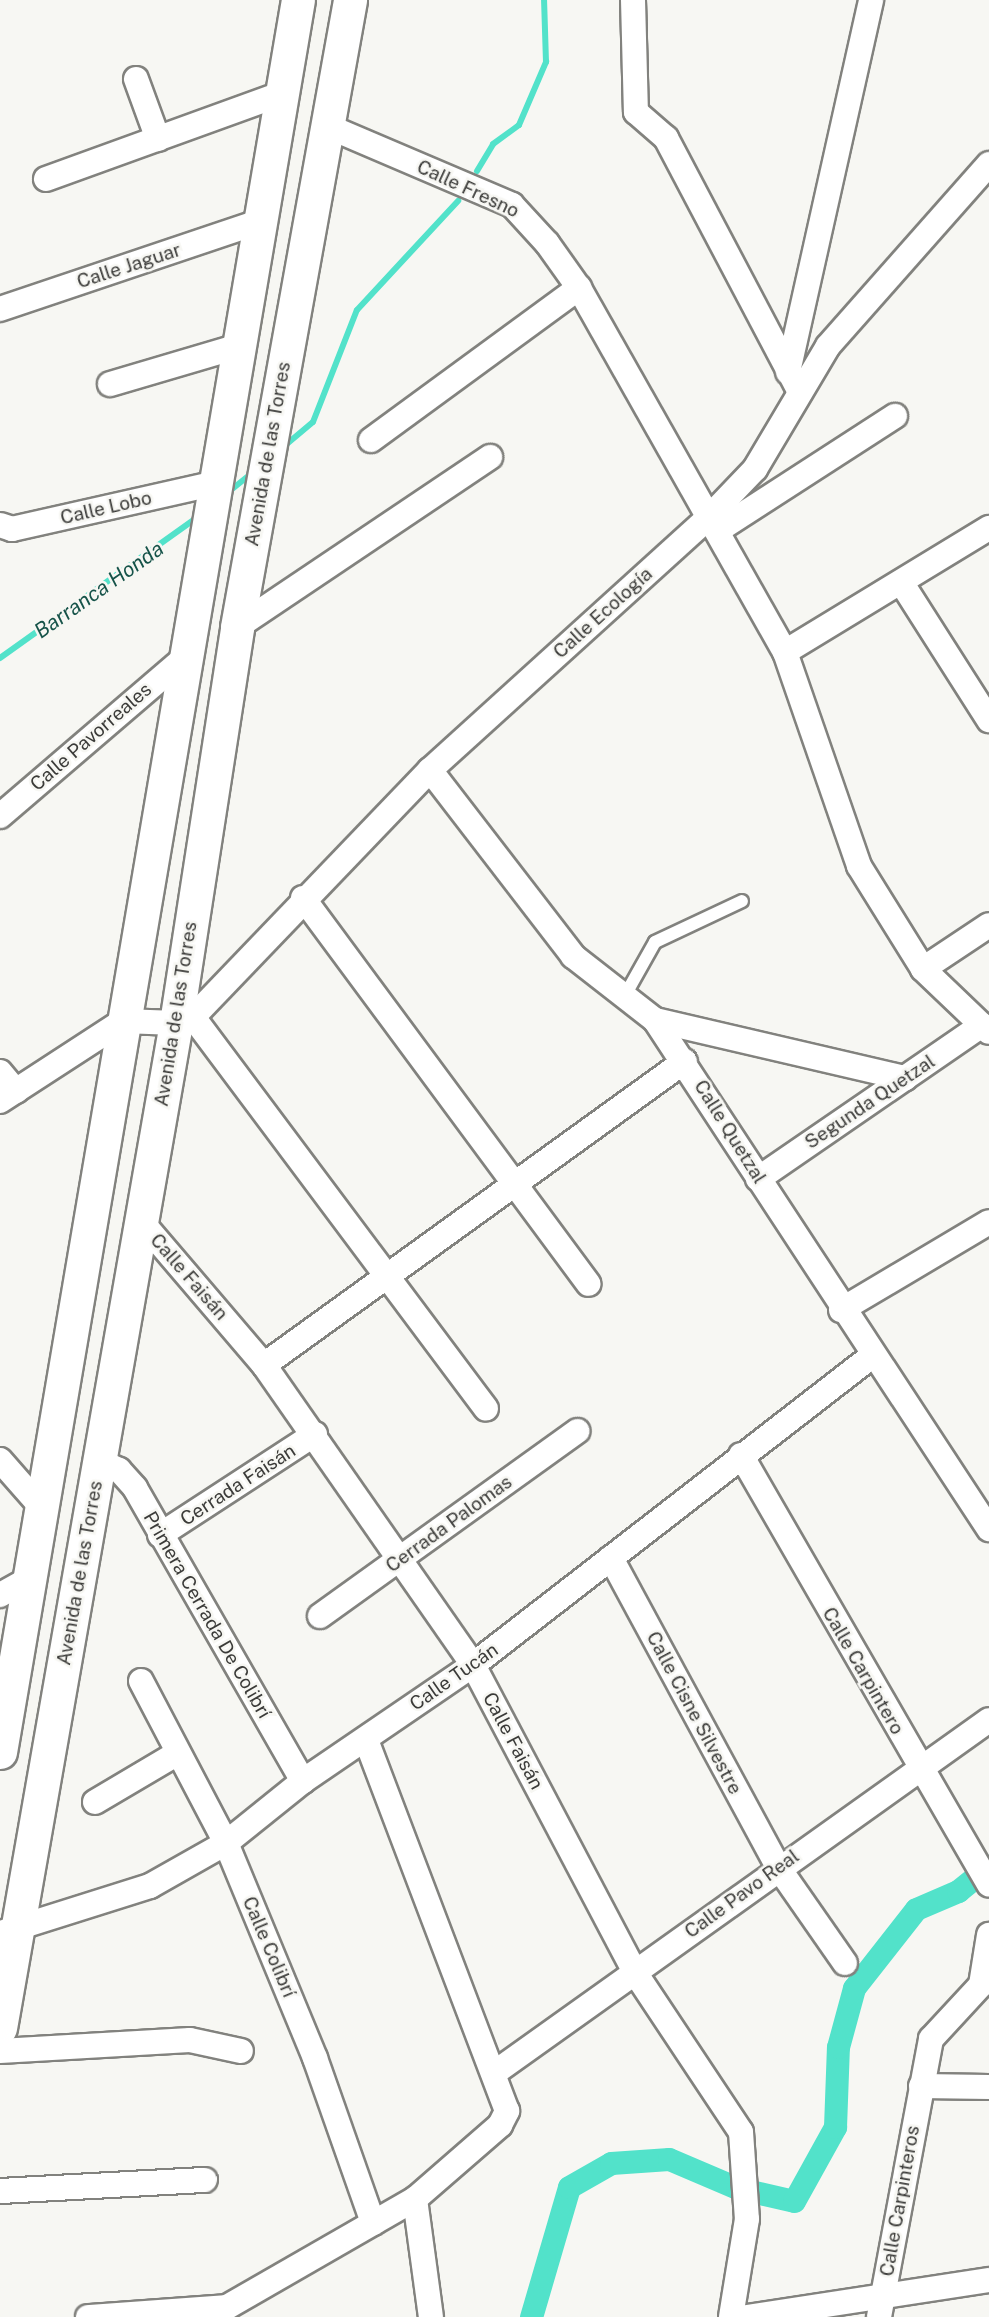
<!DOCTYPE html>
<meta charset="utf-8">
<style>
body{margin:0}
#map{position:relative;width:989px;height:2317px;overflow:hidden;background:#f7f7f3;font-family:"Public Sans",sans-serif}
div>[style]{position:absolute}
.stream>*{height:6px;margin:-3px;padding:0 3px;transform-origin:3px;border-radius:3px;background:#52e2ca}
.canal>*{height:23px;margin:-11.5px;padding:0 11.5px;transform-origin:11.5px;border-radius:11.5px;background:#52e2ca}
.roads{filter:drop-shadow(2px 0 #82827e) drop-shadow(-2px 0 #82827e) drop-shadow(0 2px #82827e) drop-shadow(0 -2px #82827e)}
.lane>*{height:12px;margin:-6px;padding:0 6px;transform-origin:6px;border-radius:6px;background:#fff}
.street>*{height:24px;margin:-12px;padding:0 12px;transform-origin:12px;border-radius:12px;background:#fff}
.secondary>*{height:33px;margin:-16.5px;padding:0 16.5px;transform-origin:16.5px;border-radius:16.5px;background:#fff}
span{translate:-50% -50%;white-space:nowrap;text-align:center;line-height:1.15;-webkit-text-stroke:5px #f7f7f3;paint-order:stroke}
.street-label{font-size:19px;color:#3b3b39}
.water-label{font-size:21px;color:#165349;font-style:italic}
</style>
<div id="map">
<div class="stream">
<i style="left:477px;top:171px;width:31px;rotate:-59deg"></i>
<i style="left:493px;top:144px;width:32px;rotate:-36deg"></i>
<i style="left:519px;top:125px;width:69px;rotate:-66.8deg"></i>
<i style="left:546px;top:62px;width:62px;rotate:-91.8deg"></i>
<i style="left:282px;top:448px;width:40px;rotate:-40deg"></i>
<i style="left:313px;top:422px;width:120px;rotate:-68.6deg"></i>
<i style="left:357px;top:310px;width:149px;rotate:-47.2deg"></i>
<i style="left:226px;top:494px;width:35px;rotate:-39deg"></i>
<i style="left:0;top:658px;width:239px;rotate:-35.5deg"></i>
</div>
<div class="canal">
<i style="left:531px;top:2317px;width:135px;rotate:-73.7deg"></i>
<i style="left:569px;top:2187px;width:48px;rotate:-29.7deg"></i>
<i style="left:611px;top:2163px;width:58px;rotate:-3.9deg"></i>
<i style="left:669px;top:2159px;width:74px;rotate:23.1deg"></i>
<i style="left:737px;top:2188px;width:58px;rotate:12.8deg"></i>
<i style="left:794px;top:2201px;width:85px;rotate:-61deg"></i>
<i style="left:835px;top:2127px;width:80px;rotate:-87.9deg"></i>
<i style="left:838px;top:2047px;width:61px;rotate:-74.8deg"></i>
<i style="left:854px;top:1988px;width:100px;rotate:-51.9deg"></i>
<i style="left:916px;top:1909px;width:46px;rotate:-23.2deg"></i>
<i style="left:958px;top:1891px;width:40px;rotate:-39deg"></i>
</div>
<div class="roads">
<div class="lane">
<i style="left:623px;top:999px;width:65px;rotate:-60.7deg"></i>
<i style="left:655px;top:942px;width:96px;rotate:-25.2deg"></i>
</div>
<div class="street">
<i style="left:633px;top:0;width:112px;rotate:88.5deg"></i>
<i style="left:636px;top:112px;width:40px;rotate:41deg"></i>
<i style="left:666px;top:138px;width:287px;rotate:62.2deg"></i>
<i style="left:136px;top:79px;width:64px;rotate:69.9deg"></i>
<i style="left:327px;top:126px;width:201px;rotate:23.1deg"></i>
<i style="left:512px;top:205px;width:52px;rotate:47.4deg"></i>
<i style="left:547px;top:243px;width:55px;rotate:54.6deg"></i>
<i style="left:579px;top:288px;width:418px;rotate:60.5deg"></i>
<i style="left:785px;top:652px;width:226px;rotate:70.9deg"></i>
<i style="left:859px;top:866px;width:121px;rotate:58.1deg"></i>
<i style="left:923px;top:969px;width:91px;rotate:43.7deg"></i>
<i style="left:46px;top:179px;width:250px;rotate:-19.9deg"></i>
<i style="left:0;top:309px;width:272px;rotate:-18.6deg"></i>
<i style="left:788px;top:372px;width:381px;rotate:-77.4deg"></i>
<i style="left:110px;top:384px;width:131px;rotate:-16.4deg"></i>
<i style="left:371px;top:440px;width:258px;rotate:-36.2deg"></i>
<i style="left:0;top:525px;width:13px;rotate:18deg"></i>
<i style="left:12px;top:529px;width:205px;rotate:-12.7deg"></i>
<i style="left:717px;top:531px;width:212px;rotate:-32.9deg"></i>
<i style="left:901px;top:582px;width:164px;rotate:57.5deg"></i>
<i style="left:237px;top:627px;width:305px;rotate:-33.9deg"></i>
<i style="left:785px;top:652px;width:239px;rotate:-31.3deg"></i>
<i style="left:430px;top:770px;width:235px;rotate:52.4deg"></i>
<i style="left:573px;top:956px;width:104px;rotate:38deg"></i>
<i style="left:655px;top:1020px;width:609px;rotate:56.73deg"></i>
<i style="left:0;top:816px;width:241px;rotate:-40.6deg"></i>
<i style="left:303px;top:898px;width:480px;rotate:53.5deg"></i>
<i style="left:923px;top:969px;width:79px;rotate:-33.7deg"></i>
<i style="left:193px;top:1017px;width:489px;rotate:53.2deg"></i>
<i style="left:655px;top:1020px;width:257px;rotate:13.1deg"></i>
<i style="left:0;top:1072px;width:25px;rotate:50deg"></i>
<i style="left:0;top:1101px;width:147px;rotate:-33deg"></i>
<i style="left:123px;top:1021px;width:53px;rotate:2.2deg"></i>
<i style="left:176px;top:1023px;width:18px;rotate:-19deg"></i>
<i style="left:193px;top:1017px;width:342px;rotate:-46.2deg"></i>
<i style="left:430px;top:770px;width:379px;rotate:-42.2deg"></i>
<i style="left:711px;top:515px;width:64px;rotate:-46.3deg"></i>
<i style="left:755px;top:469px;width:143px;rotate:-59.3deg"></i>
<i style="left:828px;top:346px;width:243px;rotate:-48.5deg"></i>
<i style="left:758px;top:1179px;width:272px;rotate:-34.5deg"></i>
<i style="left:141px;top:1221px;width:189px;rotate:49.5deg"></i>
<i style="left:264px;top:1365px;width:366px;rotate:55.1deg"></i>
<i style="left:473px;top:1665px;width:346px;rotate:62.2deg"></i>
<i style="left:634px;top:1971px;width:193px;rotate:56.4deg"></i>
<i style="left:741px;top:2132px;width:87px;rotate:86.1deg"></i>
<i style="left:747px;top:2219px;width:99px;rotate:99.3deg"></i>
<i style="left:841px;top:1310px;width:172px;rotate:-30.7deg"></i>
<i style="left:264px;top:1365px;width:519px;rotate:-35.83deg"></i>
<i style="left:741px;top:1455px;width:496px;rotate:60deg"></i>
<i style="left:0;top:1460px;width:65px;rotate:48.7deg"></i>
<i style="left:99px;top:1461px;width:22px;rotate:24deg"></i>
<i style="left:119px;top:1470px;width:24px;rotate:48deg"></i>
<i style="left:135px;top:1488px;width:338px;rotate:60.2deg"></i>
<i style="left:160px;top:1535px;width:185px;rotate:-33.1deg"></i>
<i style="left:611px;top:1558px;width:351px;rotate:61.6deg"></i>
<i style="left:778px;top:1867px;width:117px;rotate:55.1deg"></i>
<i style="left:0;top:1595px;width:37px;rotate:-29deg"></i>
<i style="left:320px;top:1616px;width:317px;rotate:-35.7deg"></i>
<i style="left:141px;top:1681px;width:183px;rotate:62.3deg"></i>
<i style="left:226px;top:1843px;width:233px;rotate:67.5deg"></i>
<i style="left:315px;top:2058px;width:175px;rotate:70.6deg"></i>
<i style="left:95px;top:1802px;width:96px;rotate:-30.6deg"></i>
<i style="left:4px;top:1932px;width:153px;rotate:-17.5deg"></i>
<i style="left:150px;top:1886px;width:87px;rotate:-29.5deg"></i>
<i style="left:226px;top:1843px;width:99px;rotate:-38.8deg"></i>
<i style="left:303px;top:1781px;width:206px;rotate:-34.3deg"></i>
<i style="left:473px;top:1665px;width:505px;rotate:-37.76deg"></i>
<i style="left:0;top:2051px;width:190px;rotate:-3.3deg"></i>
<i style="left:190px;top:2040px;width:52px;rotate:12.2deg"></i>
<i style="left:497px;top:2071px;width:604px;rotate:-35.5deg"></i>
<i style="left:921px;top:2086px;width:68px;rotate:0.8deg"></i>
<i style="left:0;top:2191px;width:205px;rotate:-3.1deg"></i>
<i style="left:415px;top:2199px;width:119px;rotate:82.3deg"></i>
<i style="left:88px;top:2317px;width:139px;rotate:-4.1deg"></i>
<i style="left:227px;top:2307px;width:217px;rotate:-29.9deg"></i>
<i style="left:415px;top:2199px;width:113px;rotate:-41deg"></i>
<i style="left:500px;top:2125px;width:16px;rotate:-63deg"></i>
<i style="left:507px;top:2111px;width:398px;rotate:-110.8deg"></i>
<i style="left:747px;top:2317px;width:245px;rotate:-8.7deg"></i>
<i style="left:879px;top:2317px;width:283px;rotate:-79.4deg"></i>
<i style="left:931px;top:2039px;width:74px;rotate:-47.2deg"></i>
<i style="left:981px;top:1985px;width:51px;rotate:-80.9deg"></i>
</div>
<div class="secondary">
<i style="left:0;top:1752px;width:1777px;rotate:-80.35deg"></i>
<i style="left:0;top:2028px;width:1020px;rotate:-80.07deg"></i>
<i style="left:176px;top:1023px;width:401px;rotate:-81.2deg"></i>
<i style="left:237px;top:627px;width:637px;rotate:-79.78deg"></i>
</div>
</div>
<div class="street-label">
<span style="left:468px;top:189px;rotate:25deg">Calle Fresno</span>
<span style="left:129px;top:266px;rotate:-18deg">Calle Jaguar</span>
<span style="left:268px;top:454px;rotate:-80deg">Avenida de las Torres</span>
<span style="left:106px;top:508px;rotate:-13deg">Calle Lobo</span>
<span style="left:603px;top:613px;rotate:-42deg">Calle Ecología</span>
<span style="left:91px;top:737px;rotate:-41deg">Calle Pavorreales</span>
<span style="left:176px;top:1014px;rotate:-81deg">Avenida de las Torres</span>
<span style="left:870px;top:1102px;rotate:-34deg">Segunda Quetzal</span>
<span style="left:730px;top:1132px;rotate:58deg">Calle Quetzal</span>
<span style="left:189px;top:1277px;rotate:49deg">Calle Faisán</span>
<span style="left:238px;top:1485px;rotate:-33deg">Cerrada Faisán</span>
<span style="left:449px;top:1524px;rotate:-36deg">Cerrada Palomas</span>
<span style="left:80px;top:1573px;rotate:-80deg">Avenida de las Torres</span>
<span style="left:207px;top:1615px;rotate:60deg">Primera Cerrada De Colibrí</span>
<span style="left:863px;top:1671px;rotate:60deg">Calle Carpintero</span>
<span style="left:454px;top:1677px;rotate:-35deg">Calle Tucán</span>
<span style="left:694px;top:1713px;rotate:62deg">Calle Cisne Silvestre</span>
<span style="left:513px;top:1741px;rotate:62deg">Calle Faisán</span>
<span style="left:742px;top:1894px;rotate:-36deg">Calle Pavo Real</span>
<span style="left:269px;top:1947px;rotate:67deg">Calle Colibrí</span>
<span style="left:900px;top:2201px;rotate:-80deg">Calle Carpinteros</span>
</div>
<div class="water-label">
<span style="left:99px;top:590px;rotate:-35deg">Barranca Honda</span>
</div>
</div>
